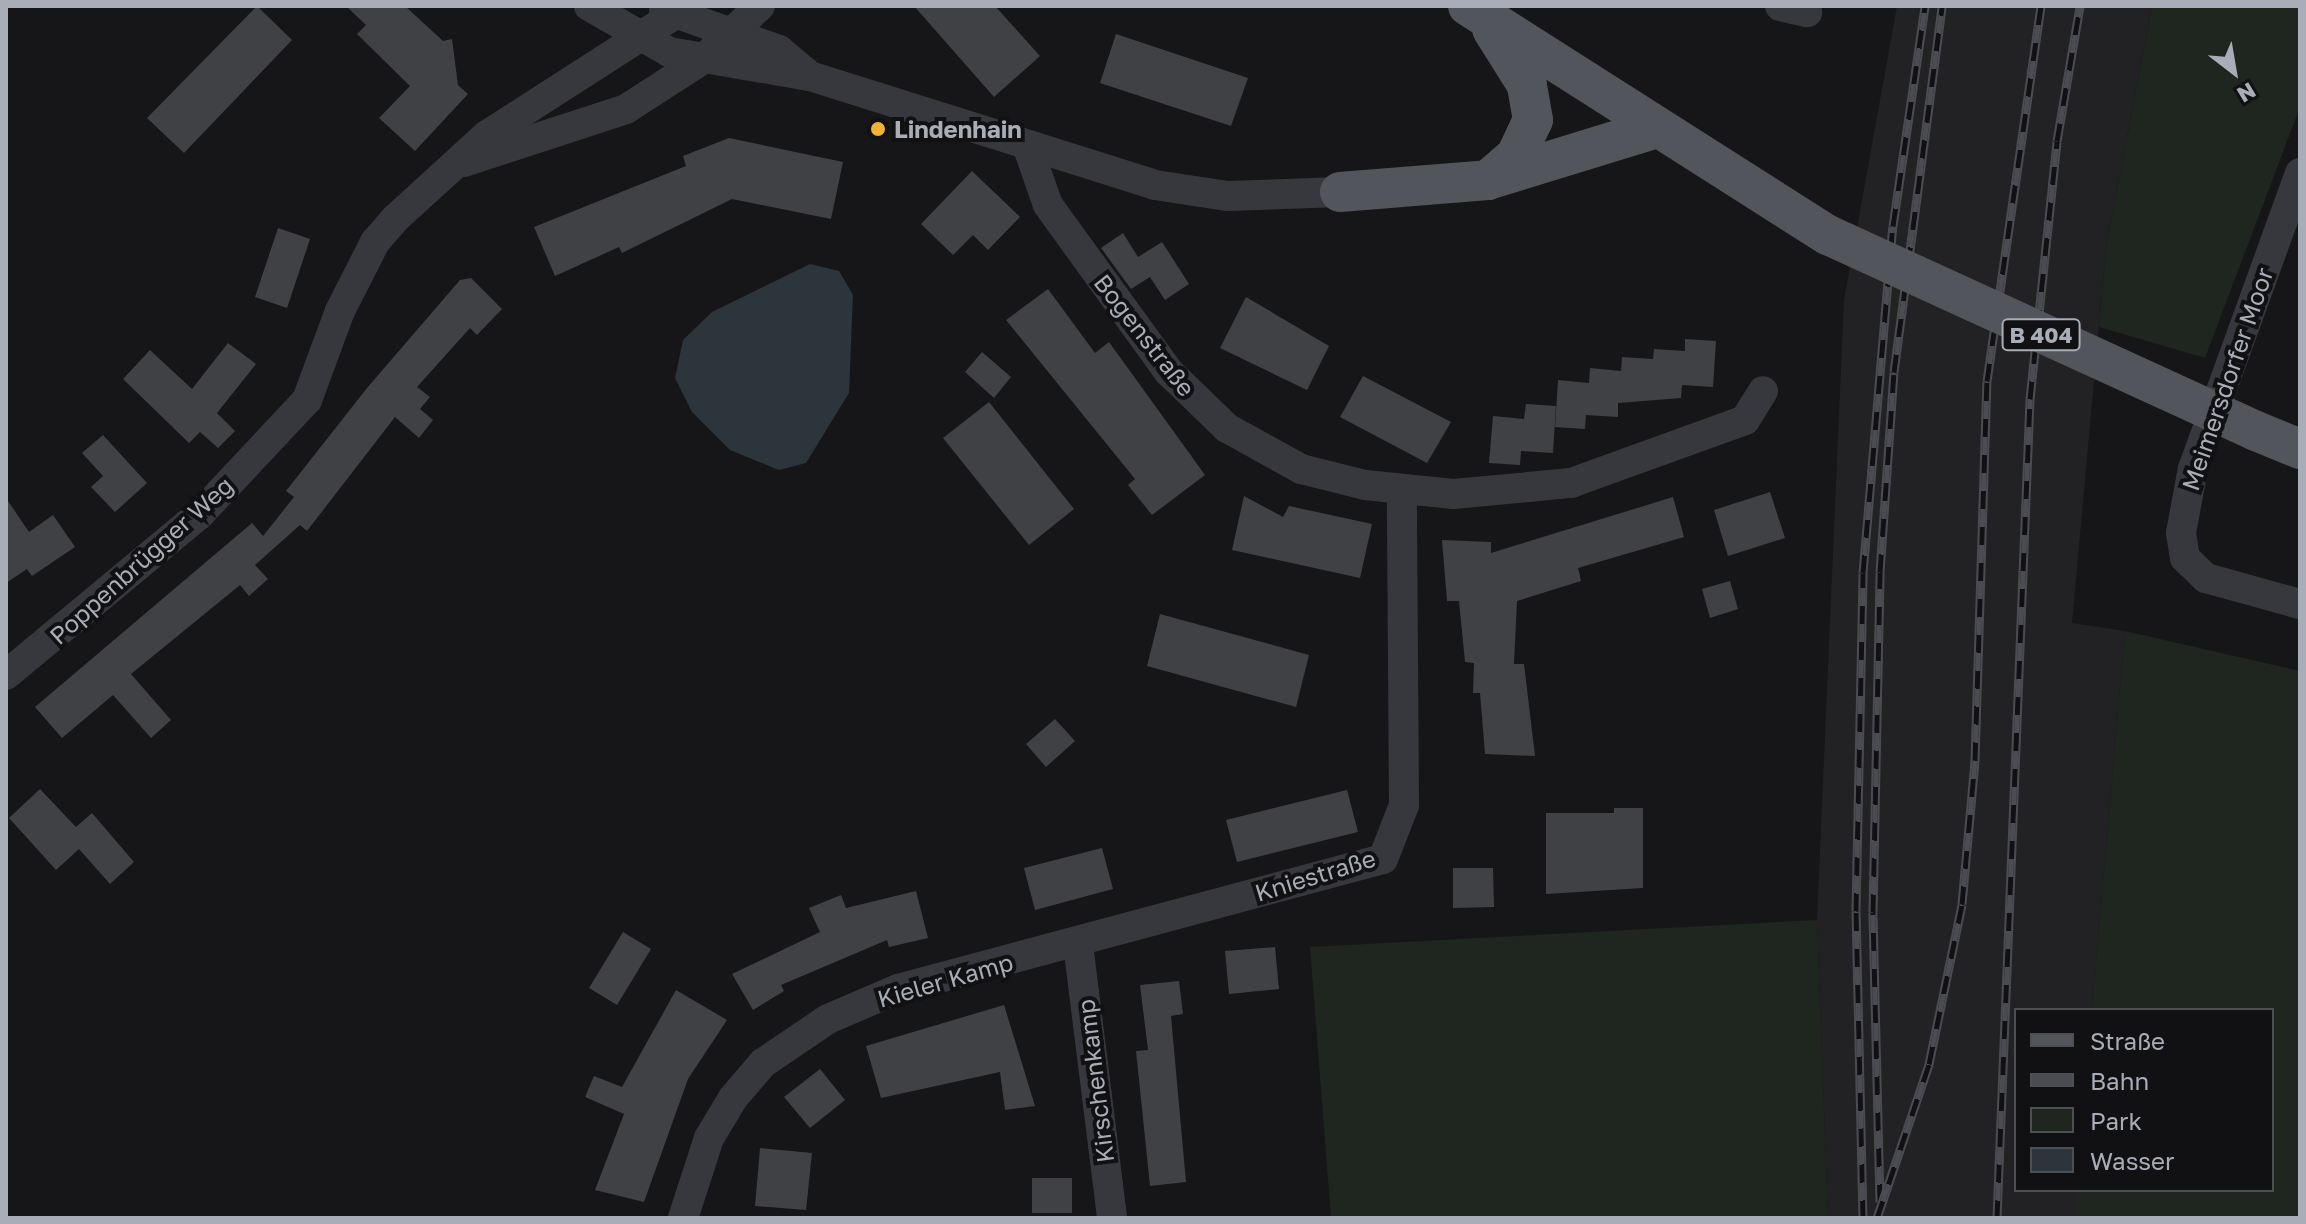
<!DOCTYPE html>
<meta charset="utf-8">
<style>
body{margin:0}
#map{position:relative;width:2306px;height:1224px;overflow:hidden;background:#161618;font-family:"Golos Text",sans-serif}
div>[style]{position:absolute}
.built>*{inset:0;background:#222225}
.green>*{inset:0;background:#1e261f}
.water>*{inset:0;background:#2c353c}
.building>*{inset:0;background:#404145}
.minor>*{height:30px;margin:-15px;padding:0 15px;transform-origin:15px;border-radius:15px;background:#37383d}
.major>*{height:40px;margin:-20px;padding:0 20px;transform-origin:20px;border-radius:20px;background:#53555c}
.rail>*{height:9px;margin-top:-4.5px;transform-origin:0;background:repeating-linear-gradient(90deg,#111113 0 18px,#4a4c52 0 36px);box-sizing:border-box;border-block:2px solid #4a4c52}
.major-bridge>*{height:40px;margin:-20px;padding:0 20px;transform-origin:20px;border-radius:20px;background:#53555c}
.dots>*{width:22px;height:22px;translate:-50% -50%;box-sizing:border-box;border:4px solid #111113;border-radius:50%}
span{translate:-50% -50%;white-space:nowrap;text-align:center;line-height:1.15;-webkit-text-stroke:8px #111113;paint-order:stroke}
.shield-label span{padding:2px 6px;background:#111113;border:2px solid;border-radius:6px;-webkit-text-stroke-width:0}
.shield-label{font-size:22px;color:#a8adb8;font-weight:700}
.poi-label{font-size:24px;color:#a8adb8;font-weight:700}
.left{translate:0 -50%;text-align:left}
.street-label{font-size:24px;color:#a8adb8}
.frame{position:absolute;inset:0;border:8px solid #a8adb8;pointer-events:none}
.legend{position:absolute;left:2014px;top:1008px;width:260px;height:184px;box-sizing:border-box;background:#111113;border:2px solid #4d4f55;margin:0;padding:10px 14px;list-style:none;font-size:24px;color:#a8adb8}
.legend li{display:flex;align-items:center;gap:16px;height:40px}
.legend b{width:40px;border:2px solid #4d4f55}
.north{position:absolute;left:2194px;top:32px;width:80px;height:80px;-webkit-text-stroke:6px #111113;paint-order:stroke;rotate:149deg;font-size:22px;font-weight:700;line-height:32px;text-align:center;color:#a8adb8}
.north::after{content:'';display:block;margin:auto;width:28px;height:36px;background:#a8adb8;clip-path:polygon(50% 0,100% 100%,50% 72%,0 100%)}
</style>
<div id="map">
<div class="built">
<i style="clip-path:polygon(1897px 6px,2152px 6px,2106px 248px,2072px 623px,2125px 631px,2092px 1010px,2016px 1010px,2016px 1190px,2078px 1190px,2078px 1218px,1828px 1218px,1817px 920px,1844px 300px)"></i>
</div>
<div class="green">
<i style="clip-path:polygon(2152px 6px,2300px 6px,2300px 107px,2205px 358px,2099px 327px,2106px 248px)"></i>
<i style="clip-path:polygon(2125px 631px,2300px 671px,2300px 1218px,2078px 1218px,2078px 1190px,2272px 1190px,2272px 1010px,2092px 1010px)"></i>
<i style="clip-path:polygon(1817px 920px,1828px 1218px,1331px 1218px,1310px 947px)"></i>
</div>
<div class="water">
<i style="clip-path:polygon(810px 264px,839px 271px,853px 295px,849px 393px,806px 463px,779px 470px,730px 450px,692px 412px,675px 378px,683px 340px,712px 312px)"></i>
</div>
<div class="building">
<i style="clip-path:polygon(257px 6px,292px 40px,184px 153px,147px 118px)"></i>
<i style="clip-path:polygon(346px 6px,405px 6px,443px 41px,452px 39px,458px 85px,468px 94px,415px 151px,379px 118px,410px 86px,357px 34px,366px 25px)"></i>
<i style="clip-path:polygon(914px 6px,995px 6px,1040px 56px,994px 97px)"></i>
<i style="clip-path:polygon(1116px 34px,1248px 78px,1231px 126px,1100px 83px)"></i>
<i style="clip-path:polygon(729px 138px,843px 162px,831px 219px,732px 199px,622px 253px,619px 247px,555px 276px,534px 227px,686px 166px,683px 156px)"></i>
<i style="clip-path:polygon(972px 171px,1020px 217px,988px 250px,973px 235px,953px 255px,921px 224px)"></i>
<i style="clip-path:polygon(278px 228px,310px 239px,287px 308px,255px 297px)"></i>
<i style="clip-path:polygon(1123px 233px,1138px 257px,1162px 242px,1189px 284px,1165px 300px,1150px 277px,1131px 289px,1101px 248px)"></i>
<i style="clip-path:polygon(471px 278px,502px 309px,477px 335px,470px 328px,417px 387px,430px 397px,420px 409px,433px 420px,419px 438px,395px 417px,307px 531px,300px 525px,255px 565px,268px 579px,249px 596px,240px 585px,131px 674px,171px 720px,151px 738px,113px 695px,62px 738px,35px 707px,252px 523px,263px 536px,294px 497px,286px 491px,367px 388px,460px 280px)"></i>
<i style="clip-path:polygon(1048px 289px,1095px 353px,1109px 342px,1205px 475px,1152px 515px,1128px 485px,1135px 479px,1006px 320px)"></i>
<i style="clip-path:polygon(1246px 297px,1329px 346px,1307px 390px,1220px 348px)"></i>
<i style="clip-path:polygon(1685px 339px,1716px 341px,1713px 387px,1682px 385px,1681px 398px,1618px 403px,1618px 417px,1586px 415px,1585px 429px,1555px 427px,1558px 380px,1589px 383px,1590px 368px,1621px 371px,1622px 357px,1653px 359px,1654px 349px,1685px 351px)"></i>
<i style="clip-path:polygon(228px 343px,256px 364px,217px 413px,235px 431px,218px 448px,200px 432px,189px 443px,123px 379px,150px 350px,192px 389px)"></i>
<i style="clip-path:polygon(982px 352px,1011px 377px,994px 398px,965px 372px)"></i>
<i style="clip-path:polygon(1363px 376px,1451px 422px,1427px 463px,1340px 417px)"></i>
<i style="clip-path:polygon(989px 402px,1074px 509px,1029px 545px,943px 438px)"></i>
<i style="clip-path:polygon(1526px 404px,1556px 406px,1553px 453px,1521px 451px,1520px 465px,1489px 463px,1493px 416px,1524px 419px)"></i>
<i style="clip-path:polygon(103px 435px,147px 483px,115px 512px,91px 487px,103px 476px,82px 453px)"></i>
<i style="clip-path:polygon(1770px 492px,1785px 538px,1728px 556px,1714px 510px)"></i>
<i style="clip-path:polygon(1244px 496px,1283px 517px,1289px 506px,1372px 524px,1360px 578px,1232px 550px)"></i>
<i style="clip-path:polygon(1673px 497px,1684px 537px,1578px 568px,1581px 581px,1517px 601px,1514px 664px,1524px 664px,1535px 756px,1485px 754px,1480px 693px,1473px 693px,1474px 663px,1465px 662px,1459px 601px,1447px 601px,1442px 540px,1491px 542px,1491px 553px)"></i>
<i style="clip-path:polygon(6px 498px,29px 532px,53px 515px,75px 547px,32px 576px,27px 569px,6px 583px)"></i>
<i style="clip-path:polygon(1730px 581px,1738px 609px,1710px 618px,1702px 589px)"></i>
<i style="clip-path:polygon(1160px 614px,1309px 655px,1296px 707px,1147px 666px)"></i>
<i style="clip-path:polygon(1055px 719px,1075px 741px,1046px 767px,1026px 744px)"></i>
<i style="clip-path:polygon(40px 789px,76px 827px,92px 813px,134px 862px,110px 884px,79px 849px,56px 870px,9px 818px)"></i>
<i style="clip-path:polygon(1347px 790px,1358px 832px,1237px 862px,1226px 820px)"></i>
<i style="clip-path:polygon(1614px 808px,1643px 808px,1643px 888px,1546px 894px,1546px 813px,1614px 813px)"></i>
<i style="clip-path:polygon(1102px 848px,1113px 889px,1035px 910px,1024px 868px)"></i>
<i style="clip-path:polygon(1453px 868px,1493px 868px,1494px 907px,1453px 908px)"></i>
<i style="clip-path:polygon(916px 891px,928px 938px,889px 947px,887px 940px,781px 985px,784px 991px,753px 1010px,732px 974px,820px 932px,809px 908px,841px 895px,846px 908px)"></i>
<i style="clip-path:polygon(623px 932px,651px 949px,617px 1005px,589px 988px)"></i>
<i style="clip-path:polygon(1275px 947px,1279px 989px,1229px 994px,1225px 951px)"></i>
<i style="clip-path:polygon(1179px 981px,1183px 1014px,1171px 1016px,1186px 1182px,1150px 1186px,1136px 1051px,1148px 1050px,1140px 985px)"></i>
<i style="clip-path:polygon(676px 990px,727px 1020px,688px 1079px,644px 1202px,595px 1190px,624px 1114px,585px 1097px,594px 1076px,622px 1087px)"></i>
<i style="clip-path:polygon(1004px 1005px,1035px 1106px,1005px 1110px,1000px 1072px,881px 1098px,866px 1046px)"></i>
<i style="clip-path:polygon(820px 1069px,845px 1100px,810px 1128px,784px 1097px)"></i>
<i style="clip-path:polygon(760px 1148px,812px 1153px,806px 1210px,755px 1206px)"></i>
<i style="clip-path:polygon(1032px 1178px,1072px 1178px,1072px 1213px,1032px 1213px)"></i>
</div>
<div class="minor">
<i style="left:589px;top:6px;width:92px;rotate:29.9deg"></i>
<i style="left:669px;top:52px;width:143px;rotate:9.7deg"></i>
<i style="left:810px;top:76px;width:362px;rotate:17.5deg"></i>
<i style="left:1155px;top:185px;width:74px;rotate:8.6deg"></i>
<i style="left:1228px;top:196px;width:112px;rotate:-2deg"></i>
<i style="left:1780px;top:6px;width:28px;rotate:13deg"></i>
<i style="left:664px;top:9px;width:122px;rotate:19.6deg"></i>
<i style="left:779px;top:50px;width:40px;rotate:40deg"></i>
<i style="left:1028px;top:148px;width:60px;rotate:70.7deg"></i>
<i style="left:1048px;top:205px;width:206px;rotate:54.1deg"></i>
<i style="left:1169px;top:372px;width:81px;rotate:44deg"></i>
<i style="left:1227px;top:428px;width:85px;rotate:29deg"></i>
<i style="left:1301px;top:469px;width:66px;rotate:14deg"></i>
<i style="left:1365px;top:485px;width:89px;rotate:5.8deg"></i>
<i style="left:1454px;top:494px;width:118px;rotate:-5.4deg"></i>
<i style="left:1571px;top:483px;width:185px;rotate:-19.9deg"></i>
<i style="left:1745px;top:420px;width:34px;rotate:-58deg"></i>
<i style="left:464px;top:162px;width:170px;rotate:-18.1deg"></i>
<i style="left:626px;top:109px;width:90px;rotate:-32.8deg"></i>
<i style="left:702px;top:60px;width:79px;rotate:-43deg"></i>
<i style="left:2300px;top:173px;width:314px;rotate:109.9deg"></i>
<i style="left:2193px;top:468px;width:66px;rotate:100.5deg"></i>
<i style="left:2181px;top:533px;width:25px;rotate:81deg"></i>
<i style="left:2185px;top:558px;width:29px;rotate:44deg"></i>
<i style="left:2206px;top:578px;width:98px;rotate:15.5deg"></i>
<i style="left:6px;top:675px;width:251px;rotate:-39.7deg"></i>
<i style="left:199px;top:515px;width:158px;rotate:-46.8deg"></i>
<i style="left:307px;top:400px;width:95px;rotate:-69.7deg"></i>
<i style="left:340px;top:311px;width:77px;rotate:-63.1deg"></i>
<i style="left:375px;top:242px;width:32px;rotate:-49deg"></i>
<i style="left:396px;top:218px;width:123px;rotate:-42.4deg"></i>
<i style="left:487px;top:135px;width:239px;rotate:-32.7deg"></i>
<i style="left:1078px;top:944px;width:276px;rotate:82.9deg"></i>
<i style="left:683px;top:1218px;width:84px;rotate:-72deg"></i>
<i style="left:709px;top:1138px;width:47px;rotate:-59deg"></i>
<i style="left:733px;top:1098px;width:46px;rotate:-49.4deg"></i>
<i style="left:763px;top:1063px;width:78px;rotate:-34.1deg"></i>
<i style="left:828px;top:1019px;width:76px;rotate:-23.2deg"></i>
<i style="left:898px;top:989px;width:502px;rotate:-15deg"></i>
<i style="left:1383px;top:859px;width:58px;rotate:-68.7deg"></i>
<i style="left:1404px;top:805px;width:314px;rotate:-90.4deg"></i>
</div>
<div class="major">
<i style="left:1468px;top:6px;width:427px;rotate:32.5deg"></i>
<i style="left:1488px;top:180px;width:37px;rotate:-41deg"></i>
<i style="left:1516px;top:156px;width:40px;rotate:-65deg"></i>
<i style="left:1533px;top:120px;width:36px;rotate:-100deg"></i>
<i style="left:1527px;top:85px;width:66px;rotate:-122deg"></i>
<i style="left:1340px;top:192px;width:148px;rotate:-4.6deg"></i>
<i style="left:1488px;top:180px;width:174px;rotate:-17.1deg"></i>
<i style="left:2256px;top:431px;width:48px;rotate:22.2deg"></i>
</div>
<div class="rail">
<i style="left:1880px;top:1202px;width:290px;rotate:-91.4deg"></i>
<i style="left:1873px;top:912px;width:340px;rotate:-88.8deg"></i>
<i style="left:1880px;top:572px;width:200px;rotate:-86deg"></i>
<i style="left:1894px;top:372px;width:369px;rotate:-82.5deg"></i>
<i style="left:1863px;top:1218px;width:307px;rotate:-91.3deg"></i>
<i style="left:1856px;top:911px;width:338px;rotate:-88.8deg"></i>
<i style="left:1863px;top:573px;width:348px;rotate:-85.1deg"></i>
<i style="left:1893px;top:226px;width:222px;rotate:-81.7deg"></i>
<i style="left:1877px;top:1218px;width:163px;rotate:-71.3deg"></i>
<i style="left:1929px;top:1064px;width:163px;rotate:-78.3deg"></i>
<i style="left:1962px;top:904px;width:145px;rotate:-84.8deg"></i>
<i style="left:1975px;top:760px;width:379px;rotate:-88.2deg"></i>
<i style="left:1987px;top:381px;width:379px;rotate:-81.8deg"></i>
<i style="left:1997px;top:1218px;width:820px;rotate:-87.69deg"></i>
<i style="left:2030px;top:399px;width:259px;rotate:-84deg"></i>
<i style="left:2057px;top:141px;width:137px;rotate:-80.3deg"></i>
</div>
<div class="major-bridge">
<i style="left:1828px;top:235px;width:471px;rotate:24.6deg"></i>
</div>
<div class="dots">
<i style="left:878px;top:129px;background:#f2b134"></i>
</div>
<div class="shield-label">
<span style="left:2041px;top:335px">B 404</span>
</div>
<div class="poi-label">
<span class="left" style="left:894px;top:129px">Lindenhain</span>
</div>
<div class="street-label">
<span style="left:1145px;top:335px;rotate:52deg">Bogenstraße</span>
<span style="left:2227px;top:379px;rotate:-71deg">Meimersdorfer Moor</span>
<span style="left:141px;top:560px;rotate:-42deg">Poppenbrügger Weg</span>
<span style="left:1315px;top:875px;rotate:-17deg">Kniestraße</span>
<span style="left:945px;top:980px;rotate:-16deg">Kieler Kamp</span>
<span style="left:1095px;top:1081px;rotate:-97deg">Kirschenkamp</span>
</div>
<div class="frame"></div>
<ul class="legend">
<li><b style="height:10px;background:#53555c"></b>Straße</li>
<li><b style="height:10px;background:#4a4c52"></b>Bahn</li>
<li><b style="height:22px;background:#1e261f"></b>Park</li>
<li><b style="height:22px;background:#2c353c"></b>Wasser</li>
</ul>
<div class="north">N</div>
</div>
